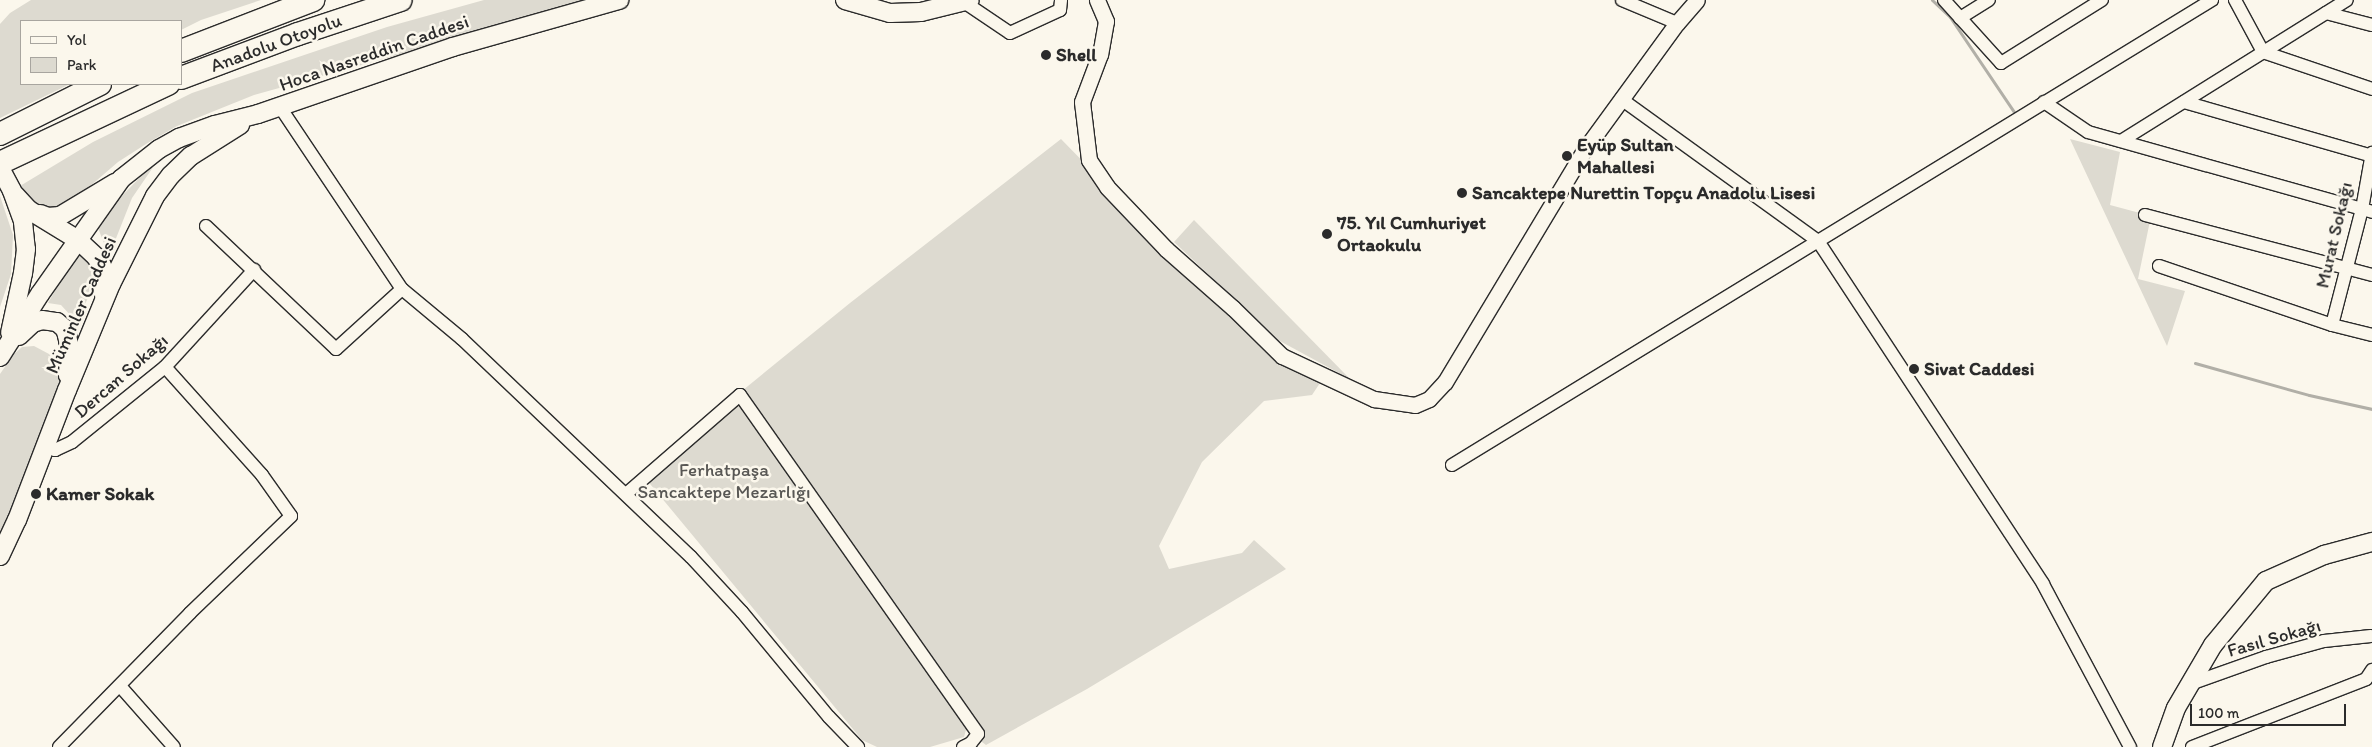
<!DOCTYPE html>
<meta charset="utf-8">
<style>
body{margin:0}
#map{position:relative;width:2372px;height:747px;overflow:hidden;background:#fbf7ec;font-family:Itim,sans-serif}
div>[style]{position:absolute}
.green>*{inset:0;background:#dddad0}
.stream>*{height:3px;margin:-1.5px;padding:0 1.5px;transform-origin:1.5px;border-radius:1.5px;background:#b1afa7}
.roads{filter:drop-shadow(1px 0 #2b2b2b) drop-shadow(-1px 0 #2b2b2b) drop-shadow(0 1px #2b2b2b) drop-shadow(0 -1px #2b2b2b)}
.minor>*{height:12px;margin:-6px;padding:0 6px;transform-origin:6px;border-radius:6px;background:#fbf7ec}
.tertiary>*{height:15px;margin:-7.5px;padding:0 7.5px;transform-origin:7.5px;border-radius:7.5px;background:#fbf7ec}
.secondary>*{height:18px;margin:-9px;padding:0 9px;transform-origin:9px;border-radius:9px;background:#fbf7ec}
.motorway>*{height:22px;margin:-11px;padding:0 11px;transform-origin:11px;border-radius:11px;background:#fbf7ec}
.dots>*{width:14px;height:14px;translate:-50% -50%;box-sizing:border-box;border:2px solid #fbf7ec;border-radius:50%}
span{translate:-50% -50%;white-space:nowrap;text-align:center;line-height:1.15;-webkit-text-stroke:5px #fbf7ec;paint-order:stroke}
.street-label{font-size:19px;color:#2b2b2b}
.poi-label{font-size:19px;color:#2b2b2b;font-weight:700}
.left{translate:0 -50%;text-align:left}
.park-label{font-size:19px;color:#585754}
.legend{position:absolute;left:20px;top:20px;width:162px;height:65px;box-sizing:border-box;background:#fbf7ec;border:1px solid #a8a59f;margin:0;padding:6px 9px;list-style:none;font-size:15px;color:#2b2b2b}
.legend li{display:flex;align-items:center;gap:10px;height:25px}
.legend b{width:25px;border:1px solid #a8a59f}
.scale{position:absolute;left:2190px;top:704px;width:156px;height:22px;box-sizing:border-box;border:2px solid #2b2b2b;border-top:0;padding-left:6px;font-size:15px;line-height:18px;white-space:nowrap;color:#2b2b2b;-webkit-text-stroke:4px #fbf7ec;paint-order:stroke}
</style>
<div id="map">
<div class="green">
<i style="clip-path:polygon(31px 0,261px 0,201px 20px,181px 30px,181px 21px,21px 21px,21px 84px,70px 84px,0 118px,0 24px,10px 13px)"></i>
<i style="clip-path:polygon(484px 0,595px 0,254px 95px,177px 126px,146px 144px,118px 162px,67px 206px,55px 211px,31px 202px,20px 186px,93px 142px,192px 93px,387px 27px)"></i>
<i style="clip-path:polygon(1061px 139px,1267px 350px,1320px 383px,1312px 395px,1264px 401px,1202px 462px,1159px 546px,1169px 569px,1242px 553px,1254px 540px,1286px 569px,1087px 689px,986px 745px,966px 730px,964px 737px,930px 747px,877px 747px,862px 740px,641px 473px,850px 303px)"></i>
<i style="clip-path:polygon(2070px 139px,2120px 152px,2110px 205px,2151px 216px,2138px 279px,2185px 291px,2167px 346px)"></i>
<i style="clip-path:polygon(160px 157px,132px 198px,109px 256px,98px 228px,99px 223px,114px 204px)"></i>
<i style="clip-path:polygon(0 196px,13px 235px,11px 274px,0 307px)"></i>
<i style="clip-path:polygon(1194px 220px,1350px 379px,1278px 340px,1174px 242px)"></i>
<i style="clip-path:polygon(80px 247px,93px 259px,96px 283px,77px 319px,72px 317px,61px 305px,48px 303px)"></i>
<i style="clip-path:polygon(34px 346px,49px 354px,58px 363px,61px 378px,12px 516px,0 541px,0 374px,13px 355px,22px 347px)"></i>
</div>
<div class="stream">
<i style="left:1932px;top:0;width:25px;rotate:43deg"></i>
<i style="left:1950px;top:17px;width:115px;rotate:56deg"></i>
<i style="left:2195px;top:363px;width:118px;rotate:15.7deg"></i>
<i style="left:2309px;top:395px;width:65px;rotate:12.5deg"></i>
</div>
<div class="roads">
<div class="minor">
<i style="left:1622px;top:0;width:60px;rotate:22.7deg"></i>
<i style="left:1944px;top:0;width:85px;rotate:47.9deg"></i>
<i style="left:2001px;top:63px;width:119px;rotate:-32deg"></i>
<i style="left:2235px;top:0;width:59px;rotate:61.7deg"></i>
<i style="left:2263px;top:52px;width:115px;rotate:18.7deg"></i>
<i style="left:964px;top:2px;width:55px;rotate:34deg"></i>
<i style="left:1010px;top:33px;width:55px;rotate:-24.7deg"></i>
<i style="left:1060px;top:10px;width:10px;rotate:-84deg"></i>
<i style="left:2326px;top:13px;width:48px;rotate:14.6deg"></i>
<i style="left:1960px;top:18px;width:34px;rotate:-32deg"></i>
<i style="left:1621px;top:99px;width:243px;rotate:35.8deg"></i>
<i style="left:1818px;top:241px;width:410px;rotate:56.7deg"></i>
<i style="left:2043px;top:584px;width:185px;rotate:61.9deg"></i>
<i style="left:2044px;top:102px;width:53px;rotate:34.3deg"></i>
<i style="left:2088px;top:132px;width:295px;rotate:15.7deg"></i>
<i style="left:2184px;top:102px;width:196px;rotate:16deg"></i>
<i style="left:280px;top:107px;width:219px;rotate:56.2deg"></i>
<i style="left:402px;top:289px;width:78px;rotate:39.8deg"></i>
<i style="left:462px;top:339px;width:316px;rotate:43.6deg"></i>
<i style="left:691px;top:557px;width:75px;rotate:47.2deg"></i>
<i style="left:742px;top:612px;width:136px;rotate:50.4deg"></i>
<i style="left:829px;top:717px;width:42px;rotate:46deg"></i>
<i style="left:2121px;top:141px;width:266px;rotate:-32deg"></i>
<i style="left:2145px;top:215px;width:235px;rotate:14.8deg"></i>
<i style="left:206px;top:226px;width:179px;rotate:43.4deg"></i>
<i style="left:336px;top:349px;width:89px;rotate:-42.3deg"></i>
<i style="left:2159px;top:266px;width:183px;rotate:18.8deg"></i>
<i style="left:2332px;top:325px;width:41px;rotate:14deg"></i>
<i style="left:2332px;top:325px;width:120px;rotate:-75.5deg"></i>
<i style="left:2362px;top:209px;width:57px;rotate:-79.9deg"></i>
<i style="left:44px;top:446px;width:12px;rotate:20deg"></i>
<i style="left:55px;top:450px;width:19px;rotate:-25deg"></i>
<i style="left:72px;top:442px;width:119px;rotate:-38.9deg"></i>
<i style="left:165px;top:367px;width:132px;rotate:-47.5deg"></i>
<i style="left:1452px;top:465px;width:891px;rotate:-31.46deg"></i>
<i style="left:626px;top:494px;width:151px;rotate:-41deg"></i>
<i style="left:740px;top:395px;width:414px;rotate:54.9deg"></i>
<i style="left:978px;top:734px;width:11px;rotate:128deg"></i>
<i style="left:971px;top:743px;width:9px;rotate:153deg"></i>
<i style="left:2190px;top:684px;width:81px;rotate:-19.6deg"></i>
<i style="left:2266px;top:657px;width:60px;rotate:-15.4deg"></i>
<i style="left:2324px;top:641px;width:47px;rotate:-6.1deg"></i>
<i style="left:120px;top:686px;width:81px;rotate:48.5deg"></i>
<i style="left:59px;top:747px;width:187px;rotate:-45.6deg"></i>
<i style="left:190px;top:613px;width:140px;rotate:-43.8deg"></i>
<i style="left:291px;top:516px;width:50px;rotate:-125.3deg"></i>
<i style="left:262px;top:475px;width:145px;rotate:-131.9deg"></i>
<i style="left:2192px;top:747px;width:187px;rotate:-21.3deg"></i>
<i style="left:2366px;top:679px;width:11px;rotate:-56deg"></i>
</div>
<div class="tertiary">
<i style="left:1097px;top:0;width:23px;rotate:67deg"></i>
<i style="left:1106px;top:21px;width:34px;rotate:100deg"></i>
<i style="left:1100px;top:54px;width:51px;rotate:110.6deg"></i>
<i style="left:1082px;top:102px;width:58px;rotate:83.1deg"></i>
<i style="left:1089px;top:160px;width:32px;rotate:56deg"></i>
<i style="left:1107px;top:187px;width:86px;rotate:46.4deg"></i>
<i style="left:1166px;top:249px;width:89px;rotate:41.4deg"></i>
<i style="left:1233px;top:308px;width:69px;rotate:44.4deg"></i>
<i style="left:1282px;top:356px;width:102px;rotate:25.1deg"></i>
<i style="left:1374px;top:399px;width:41px;rotate:8.3deg"></i>
<i style="left:1415px;top:405px;width:15px;rotate:-23deg"></i>
<i style="left:1429px;top:399px;width:23px;rotate:-47deg"></i>
<i style="left:1445px;top:382px;width:272px;rotate:-59deg"></i>
<i style="left:1585px;top:149px;width:156px;rotate:-53.9deg"></i>
<i style="left:1677px;top:23px;width:30px;rotate:-49deg"></i>
</div>
<div class="secondary">
<i style="left:845px;top:0;width:47px;rotate:16.1deg"></i>
<i style="left:890px;top:13px;width:31px;rotate:-2deg"></i>
<i style="left:921px;top:12px;width:50px;rotate:-13.8deg"></i>
<i style="left:0;top:168px;width:26px;rotate:62deg"></i>
<i style="left:12px;top:191px;width:33px;rotate:70deg"></i>
<i style="left:23px;top:222px;width:27px;rotate:84deg"></i>
<i style="left:26px;top:249px;width:24px;rotate:97deg"></i>
<i style="left:23px;top:273px;width:61px;rotate:102.2deg"></i>
<i style="left:15px;top:195px;width:21px;rotate:47deg"></i>
<i style="left:29px;top:210px;width:57px;rotate:31.5deg"></i>
<i style="left:78px;top:240px;width:25px;rotate:43deg"></i>
<i style="left:96px;top:257px;width:11px;rotate:56deg"></i>
<i style="left:102px;top:266px;width:30px;rotate:86deg"></i>
<i style="left:40px;top:214px;width:9px;rotate:21deg"></i>
<i style="left:48px;top:217px;width:12px;rotate:-5deg"></i>
<i style="left:60px;top:216px;width:64px;rotate:-31deg"></i>
<i style="left:19px;top:336px;width:19px;rotate:-43deg"></i>
<i style="left:33px;top:323px;width:9px;rotate:-18deg"></i>
<i style="left:42px;top:320px;width:15px;rotate:8deg"></i>
<i style="left:57px;top:322px;width:11px;rotate:41deg"></i>
<i style="left:65px;top:329px;width:6px;rotate:72deg"></i>
<i style="left:67px;top:335px;width:15px;rotate:79deg"></i>
<i style="left:70px;top:350px;width:25px;rotate:95deg"></i>
<i style="left:0;top:357px;width:75px;rotate:-57.6deg"></i>
<i style="left:40px;top:294px;width:141px;rotate:-54.8deg"></i>
<i style="left:121px;top:179px;width:48px;rotate:-38.3deg"></i>
<i style="left:159px;top:149px;width:23px;rotate:-29deg"></i>
<i style="left:179px;top:138px;width:38px;rotate:-20deg"></i>
<i style="left:215px;top:125px;width:44px;rotate:-14.3deg"></i>
<i style="left:258px;top:114px;width:206px;rotate:-19deg"></i>
<i style="left:453px;top:47px;width:173px;rotate:-15.8deg"></i>
<i style="left:0;top:556px;width:40px;rotate:-65deg"></i>
<i style="left:17px;top:520px;width:139px;rotate:-69deg"></i>
<i style="left:67px;top:390px;width:115px;rotate:-67.5deg"></i>
<i style="left:111px;top:284px;width:98px;rotate:-63.4deg"></i>
<i style="left:155px;top:196px;width:26px;rotate:-53deg"></i>
<i style="left:171px;top:175px;width:28px;rotate:-44deg"></i>
<i style="left:191px;top:156px;width:58px;rotate:-32.3deg"></i>
<i style="left:2162px;top:747px;width:41px;rotate:-70.3deg"></i>
<i style="left:2176px;top:708px;width:73px;rotate:-59.6deg"></i>
<i style="left:2213px;top:645px;width:83px;rotate:-50.4deg"></i>
<i style="left:2266px;top:581px;width:64px;rotate:-24.1deg"></i>
<i style="left:2324px;top:555px;width:50px;rotate:-15.2deg"></i>
</div>
<div class="motorway">
<i style="left:181px;top:51px;width:142px;rotate:-21.1deg"></i>
<i style="left:181px;top:78px;width:125px;rotate:-20.6deg"></i>
<i style="left:298px;top:34px;width:108px;rotate:-18.3deg"></i>
<i style="left:0;top:134px;width:112px;rotate:-26.6deg"></i>
<i style="left:0;top:163px;width:186px;rotate:-25.2deg"></i>
</div>
</div>
<div class="dots">
<i style="left:1046px;top:55px;background:#2b2b2b"></i>
<i style="left:1567px;top:156px;background:#2b2b2b"></i>
<i style="left:1462px;top:193px;background:#2b2b2b"></i>
<i style="left:1327px;top:234px;background:#2b2b2b"></i>
<i style="left:1914px;top:369px;background:#2b2b2b"></i>
<i style="left:36px;top:494px;background:#2b2b2b"></i>
</div>
<div class="street-label">
<span style="left:276px;top:43px;rotate:-20deg">Anadolu Otoyolu</span>
<span style="left:374px;top:53px;rotate:-19deg">Hoca Nasreddin Caddesi</span>
<span style="left:2334px;top:235px;rotate:-77deg">Murat Sokağı</span>
<span style="left:81px;top:305px;rotate:-66deg">Müminler Caddesi</span>
<span style="left:121px;top:376px;rotate:-41deg">Dercan Sokağı</span>
<span style="left:2274px;top:638px;rotate:-16deg">Fasıl Sokağı</span>
</div>
<div class="poi-label">
<span class="left" style="left:1056px;top:55px">Shell</span>
<span class="left" style="left:1577px;top:156px">Eyüp Sultan<br>Mahallesi</span>
<span class="left" style="left:1472px;top:193px">Sancaktepe Nurettin Topçu Anadolu Lisesi</span>
<span class="left" style="left:1337px;top:234px">75. Yıl Cumhuriyet<br>Ortaokulu</span>
<span class="left" style="left:1924px;top:369px">Sivat Caddesi</span>
<span class="left" style="left:46px;top:494px">Kamer Sokak</span>
</div>
<div class="park-label">
<span style="left:724px;top:481px">Ferhatpaşa<br>Sancaktepe Mezarlığı</span>
</div>
<ul class="legend">
<li><b style="height:6px;background:#fbf7ec"></b>Yol</li>
<li><b style="height:14px;background:#dddad0"></b>Park</li>
</ul>
<div class="scale">100 m</div>
</div>
